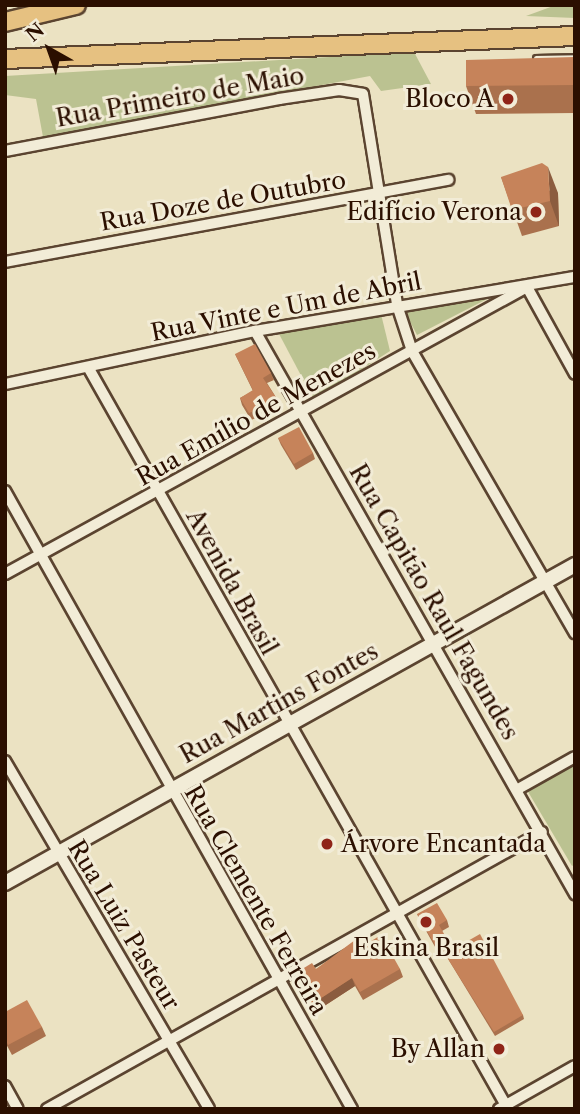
<!DOCTYPE html>
<meta charset="utf-8">
<style>
body{margin:0}
#map{position:relative;width:580px;height:1114px;overflow:hidden;background:#ebe2c2;font-family:"Libre Caslon Text",serif}
div>[style]{position:absolute}
.green>*{inset:0;background:#bbc291}
.roads{filter:drop-shadow(2px 0 #5b4430) drop-shadow(-2px 0 #5b4430) drop-shadow(0 2px #5b4430) drop-shadow(0 -2px #5b4430)}
.service>*{height:5px;margin:-2.5px;padding:0 2.5px;transform-origin:2.5px;border-radius:2.5px;background:#f2ecd7}
.minor>*{height:10px;margin:-5px;padding:0 5px;transform-origin:5px;border-radius:5px;background:#f2ecd7}
.tertiary>*{height:14px;margin:-7px;padding:0 7px;transform-origin:7px;border-radius:7px;background:#f2ecd7}
.primary>*{height:18px;margin:-9px;padding:0 9px;transform-origin:9px;border-radius:9px;background:#e6c181}
.wall>*{inset:0;background:#aa714d}
.shaded-wall>*{inset:0;background:#8b5c3f}
.building>*{inset:0;background:#c6835a}
.dots>*{width:19px;height:19px;translate:-50% -50%;box-sizing:border-box;border:4px solid #f2ecd7;border-radius:50%}
span{translate:-50% -50%;white-space:nowrap;text-align:center;line-height:1.15;-webkit-text-stroke:6px #f2ecd7;paint-order:stroke}
.street-label{font-size:24px;color:#2b0f00}
.poi-label{font-size:24px;color:#2b0f00}
.right{translate:-100% -50%;text-align:right}
.left{translate:0 -50%;text-align:left}
.frame{position:absolute;inset:0;border:7px solid #2b0f00;pointer-events:none}
.north{position:absolute;left:14px;top:14px;width:70px;height:70px;-webkit-text-stroke:5px #f2ecd7;paint-order:stroke;rotate:320deg;font-size:19px;font-weight:700;line-height:28px;text-align:center;color:#2b0f00}
.north::after{content:'';display:block;margin:auto;width:24px;height:32px;background:#2b0f00;clip-path:polygon(50% 0,100% 100%,50% 72%,0 100%)}
</style>
<div id="map">
<div class="green">
<i style="clip-path:polygon(556px 5px,575px 5px,575px 18px,526px 16px)"></i>
<i style="clip-path:polygon(414px 52px,431px 84px,381px 91px,370px 76px,43px 137px,36px 99px,5px 95px,5px 76px)"></i>
<i style="clip-path:polygon(489px 298px,417px 335px,403px 308px)"></i>
<i style="clip-path:polygon(381px 314px,390px 351px,314px 400px,278px 332px)"></i>
<i style="clip-path:polygon(575px 764px,575px 864px,572px 866px,527px 790px)"></i>
</div>
<div class="roads">
<div class="service">
<i style="left:536px;top:58px;width:39px;rotate:-1deg"></i>
</div>
<div class="minor">
<i style="left:5px;top:151px;width:279px;rotate:-10.7deg"></i>
<i style="left:279px;top:99px;width:61px;rotate:-8.5deg"></i>
<i style="left:339px;top:90px;width:24px;rotate:9deg"></i>
<i style="left:363px;top:94px;width:214px;rotate:80.8deg"></i>
<i style="left:397px;top:305px;width:48px;rotate:71.9deg"></i>
<i style="left:412px;top:351px;width:326px;rotate:60deg"></i>
<i style="left:5px;top:262px;width:451px;rotate:-10.5deg"></i>
<i style="left:527px;top:287px;width:99px;rotate:61.1deg"></i>
<i style="left:255px;top:331px;width:648px;rotate:60.39deg"></i>
<i style="left:88px;top:367px;width:853px;rotate:60.49deg"></i>
<i style="left:5px;top:384px;width:256px;rotate:-12deg"></i>
<i style="left:255px;top:331px;width:325px;rotate:-9.6deg"></i>
<i style="left:5px;top:491px;width:709px;rotate:60.69deg"></i>
<i style="left:5px;top:574px;width:596px;rotate:-28.8deg"></i>
<i style="left:5px;top:761px;width:403px;rotate:59.6deg"></i>
<i style="left:518px;top:789px;width:65px;rotate:-29.3deg"></i>
<i style="left:5px;top:1086px;width:26px;rotate:61deg"></i>
<i style="left:47px;top:1109px;width:567px;rotate:-29.23deg"></i>
<i style="left:499px;top:1109px;width:87px;rotate:-29.5deg"></i>
</div>
<div class="tertiary">
<i style="left:5px;top:883px;width:653px;rotate:-29.16deg"></i>
</div>
<div class="primary">
<i style="left:5px;top:22px;width:73px;rotate:-13.5deg"></i>
<i style="left:5px;top:59px;width:570px;rotate:-2.31deg"></i>
</div>
</div>
<div class="wall">
<i style="clip-path:polygon(575px 57px,575px 113px,476px 114px,466px 86px)"></i>
<i style="clip-path:polygon(501px 177px,558px 193px,559px 226px,522px 236px)"></i>
<i style="clip-path:polygon(235px 354px,271px 373px,274px 380px,267px 383px,279px 402px,281px 408px,251px 420px,242px 405px,240px 398px,253px 391px)"></i>
<i style="clip-path:polygon(278px 438px,313px 453px,315px 459px,296px 470px,281px 445px)"></i>
<i style="clip-path:polygon(417px 914px,447px 920px,449px 927px,442px 931px,450px 948px,439px 954px,420px 920px)"></i>
<i style="clip-path:polygon(360px 948px,400px 969px,403px 977px,363px 1000px,355px 986px,315px 1012px,299px 971px,316px 969px)"></i>
<i style="clip-path:polygon(445px 954px,523px 1015px,524px 1019px,495px 1036px)"></i>
<i style="clip-path:polygon(5px 1012px,42px 1027px,46px 1036px,12px 1055px,5px 1042px)"></i>
</div>
<div class="shaded-wall">
<i style="clip-path:polygon(548px 167px,558px 193px,559px 226px,550px 201px)"></i>
<i style="clip-path:polygon(352px 978px,355px 986px,315px 1012px,312px 1004px)"></i>
</div>
<div class="building">
<i style="clip-path:polygon(575px 57px,575px 85px,466px 86px,466px 60px)"></i>
<i style="clip-path:polygon(542px 163px,548px 167px,550px 201px,512px 210px,501px 177px)"></i>
<i style="clip-path:polygon(255px 344px,271px 373px,263px 378px,279px 402px,249px 413px,240px 398px,253px 390px,235px 354px)"></i>
<i style="clip-path:polygon(299px 427px,313px 453px,294px 464px,278px 438px)"></i>
<i style="clip-path:polygon(437px 903px,447px 920px,439px 925px,448px 941px,437px 948px,417px 914px)"></i>
<i style="clip-path:polygon(480px 934px,523px 1015px,494px 1032px,445px 954px)"></i>
<i style="clip-path:polygon(381px 935px,400px 969px,360px 992px,352px 978px,312px 1004px,299px 971px,312px 963px,316px 969px,355px 940px,360px 948px)"></i>
<i style="clip-path:polygon(27px 1000px,42px 1027px,8px 1045px,5px 1039px,5px 1012px)"></i>
</div>
<div class="dots">
<i style="left:508px;top:99px;background:#8f2418"></i>
<i style="left:536px;top:212px;background:#8f2418"></i>
<i style="left:327px;top:844px;background:#8f2418"></i>
<i style="left:426px;top:922px;background:#8f2418"></i>
<i style="left:499px;top:1049px;background:#8f2418"></i>
</div>
<div class="street-label">
<span style="left:180px;top:97px;rotate:-10deg">Rua Primeiro de Maio</span>
<span style="left:223px;top:201px;rotate:-10deg">Rua Doze de Outubro</span>
<span style="left:286px;top:307px;rotate:-11deg">Rua Vinte e Um de Abril</span>
<span style="left:256px;top:414px;rotate:-29deg">Rua Emílio de Menezes</span>
<span style="left:232px;top:582px;rotate:61deg">Avenida Brasil</span>
<span style="left:434px;top:602px;rotate:60deg">Rua Capitão Raul Fagundes</span>
<span style="left:279px;top:703px;rotate:-29deg">Rua Martins Fontes</span>
<span style="left:256px;top:900px;rotate:60deg">Rua Clemente Ferreira</span>
<span style="left:124px;top:925px;rotate:59deg">Rua Luiz Pasteur</span>
</div>
<div class="poi-label">
<span class="right" style="left:494px;top:99px">Bloco A</span>
<span class="right" style="left:522px;top:212px">Edifício Verona</span>
<span class="left" style="left:341px;top:844px">Árvore Encantada</span>
<span style="left:426px;top:948px">Eskina Brasil</span>
<span class="right" style="left:485px;top:1049px">By Allan</span>
</div>
<div class="frame"></div>
<div class="north">N</div>
</div>
